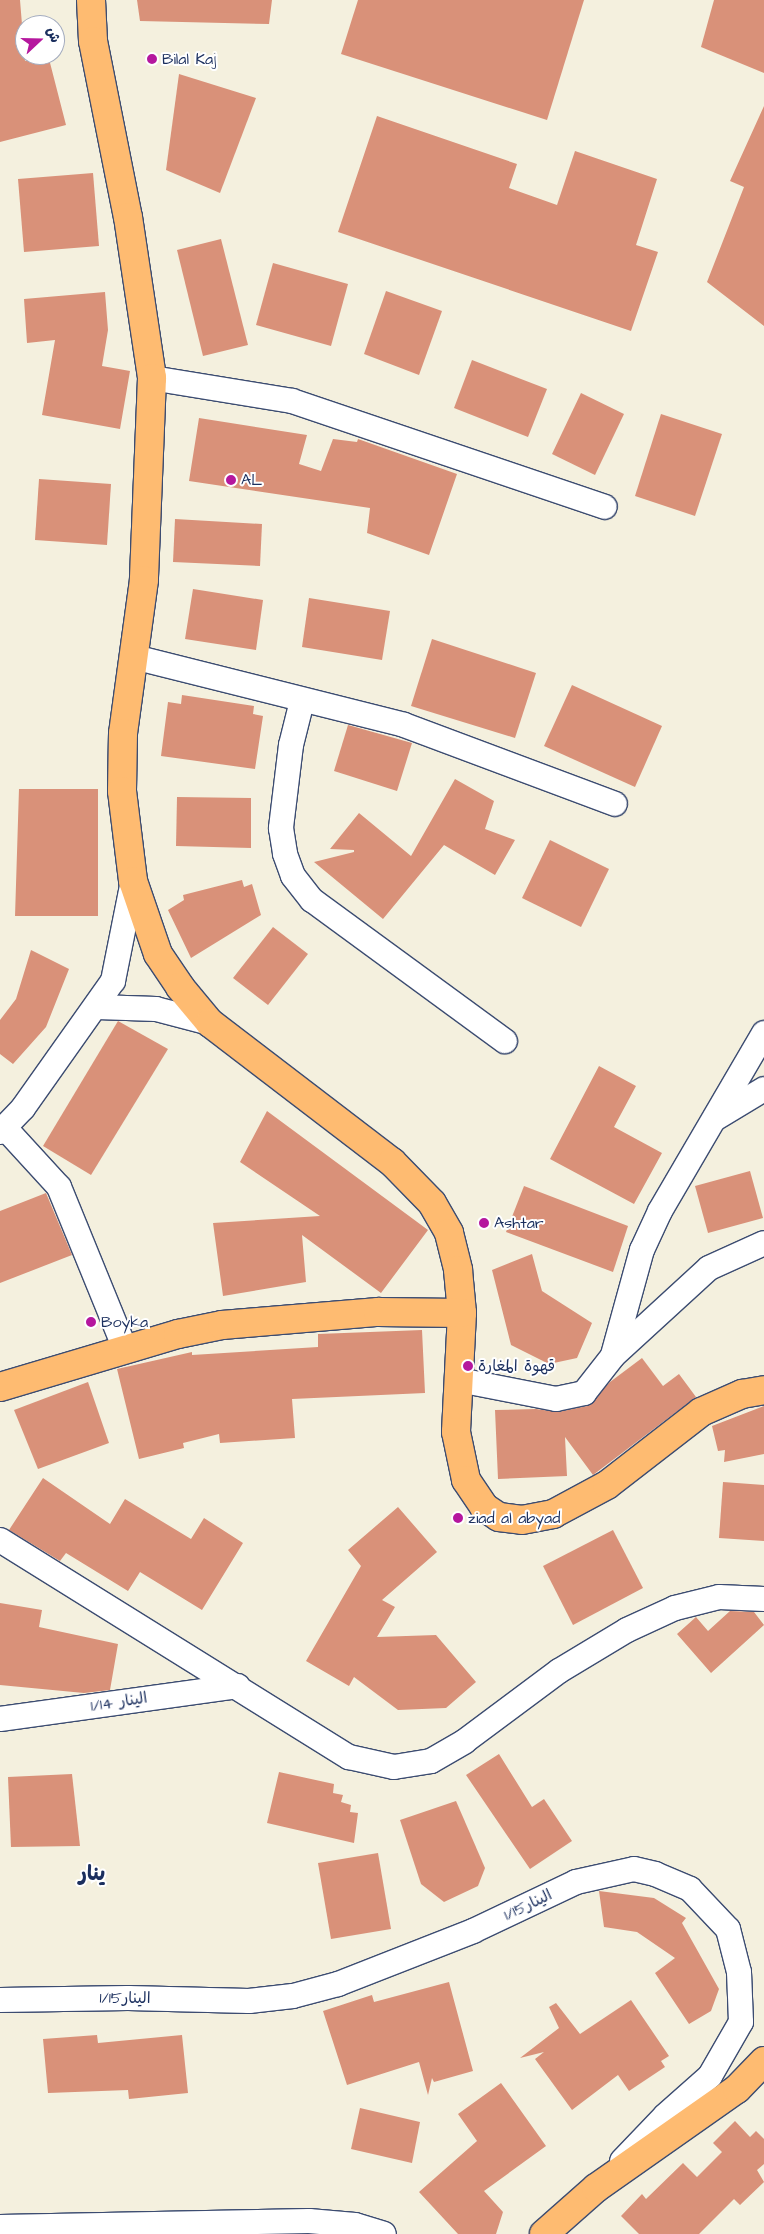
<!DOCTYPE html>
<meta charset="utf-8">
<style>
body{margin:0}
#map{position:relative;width:764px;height:2234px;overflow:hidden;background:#f4f0de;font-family:"Architects Daughter","Playpen Sans Arabic",sans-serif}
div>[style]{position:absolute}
.building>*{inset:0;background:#d99179}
.roads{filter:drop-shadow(1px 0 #3c4c71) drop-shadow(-1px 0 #3c4c71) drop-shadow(0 1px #3c4c71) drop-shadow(0 -1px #3c4c71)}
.minor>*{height:24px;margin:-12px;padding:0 12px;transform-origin:12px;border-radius:12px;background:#fff}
.major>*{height:28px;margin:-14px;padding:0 14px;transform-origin:14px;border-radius:14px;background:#febb71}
.dots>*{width:14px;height:14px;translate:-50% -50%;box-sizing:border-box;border:2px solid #fff;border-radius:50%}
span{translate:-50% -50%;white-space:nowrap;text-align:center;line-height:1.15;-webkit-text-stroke:4px #fff;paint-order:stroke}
.poi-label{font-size:16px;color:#1b2f5e}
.left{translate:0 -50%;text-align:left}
.street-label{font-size:16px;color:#1b2f5e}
.district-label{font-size:21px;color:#1b2f5e;font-weight:700}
.north{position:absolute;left:15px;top:15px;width:50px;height:50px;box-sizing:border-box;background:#fff;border:1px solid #a4acbf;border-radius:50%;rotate:69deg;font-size:14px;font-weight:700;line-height:20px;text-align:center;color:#1b2f5e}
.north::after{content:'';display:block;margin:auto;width:18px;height:22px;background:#b5179e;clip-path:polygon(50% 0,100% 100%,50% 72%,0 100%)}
</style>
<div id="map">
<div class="building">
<i style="clip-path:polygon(0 0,20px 0,25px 61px,48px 55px,66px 125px,0 142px)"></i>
<i style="clip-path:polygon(137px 0,272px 0,269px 24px,140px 21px)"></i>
<i style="clip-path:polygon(358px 0,584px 0,547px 120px,341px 54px)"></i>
<i style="clip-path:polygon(714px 0,764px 0,764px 73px,701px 47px)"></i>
<i style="clip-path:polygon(179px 74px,256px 98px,220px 193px,166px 170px)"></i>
<i style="clip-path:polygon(764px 106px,764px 326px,707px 282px,744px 187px,730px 181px)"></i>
<i style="clip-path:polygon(377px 116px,517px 164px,509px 188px,557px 205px,575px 151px,657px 179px,636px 245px,658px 252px,631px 331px,338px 232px)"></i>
<i style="clip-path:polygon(93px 173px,99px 246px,24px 252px,18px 179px)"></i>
<i style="clip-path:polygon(221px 239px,248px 345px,203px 356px,177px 250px)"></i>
<i style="clip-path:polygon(273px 263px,348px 284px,331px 346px,256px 325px)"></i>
<i style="clip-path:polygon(386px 291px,442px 311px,419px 375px,364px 354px)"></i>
<i style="clip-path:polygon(105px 292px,108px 330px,102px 366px,130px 371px,120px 429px,42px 415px,55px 340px,27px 343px,24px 299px)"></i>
<i style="clip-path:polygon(472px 360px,547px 389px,528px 437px,454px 408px)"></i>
<i style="clip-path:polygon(581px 393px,624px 414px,595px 475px,552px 454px)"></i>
<i style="clip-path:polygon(661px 414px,722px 434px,695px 516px,635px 496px)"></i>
<i style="clip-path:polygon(199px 418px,307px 435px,299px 464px,321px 471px,333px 439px,357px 442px,358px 439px,457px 474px,429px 555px,367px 533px,370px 508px,189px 481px)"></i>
<i style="clip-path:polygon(39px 479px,111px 484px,107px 545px,35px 540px)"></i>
<i style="clip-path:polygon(175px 519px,262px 524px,260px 566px,173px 562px)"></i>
<i style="clip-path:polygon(193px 589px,263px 600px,256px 650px,185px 639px)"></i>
<i style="clip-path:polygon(309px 598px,390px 611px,382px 660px,302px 647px)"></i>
<i style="clip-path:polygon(432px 639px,536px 673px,515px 738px,411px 706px)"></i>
<i style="clip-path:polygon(572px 685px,662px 726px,635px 787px,544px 746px)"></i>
<i style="clip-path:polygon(182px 695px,254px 706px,253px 714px,263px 716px,255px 769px,161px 756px,168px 702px,181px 704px)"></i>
<i style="clip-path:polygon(348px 725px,412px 743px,397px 791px,334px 771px)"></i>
<i style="clip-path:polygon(455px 779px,494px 801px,485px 829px,515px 840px,495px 875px,444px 845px,383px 919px,314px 862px,354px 852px,354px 850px,330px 849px,359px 813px,411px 856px)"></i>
<i style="clip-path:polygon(19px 789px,98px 789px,98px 916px,15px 916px)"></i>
<i style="clip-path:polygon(177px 797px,251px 798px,251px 848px,176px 846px)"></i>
<i style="clip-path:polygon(550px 840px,609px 869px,581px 927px,522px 898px)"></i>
<i style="clip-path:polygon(242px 880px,244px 887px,252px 884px,261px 915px,191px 958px,168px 910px,184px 900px,183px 895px)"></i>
<i style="clip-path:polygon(273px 927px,308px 954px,268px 1005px,233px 978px)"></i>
<i style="clip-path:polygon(31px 950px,69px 969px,46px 1027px,13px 1064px,0 1054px,0 1020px,16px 999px)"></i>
<i style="clip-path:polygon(118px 1021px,168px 1049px,91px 1175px,43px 1146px)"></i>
<i style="clip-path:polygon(599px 1066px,636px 1086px,614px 1127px,662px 1153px,634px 1204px,550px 1159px)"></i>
<i style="clip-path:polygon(267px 1111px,428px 1230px,381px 1293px,302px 1235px,306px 1282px,223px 1296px,213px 1223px,320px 1216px,240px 1162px)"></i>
<i style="clip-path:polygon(750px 1171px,763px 1218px,708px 1233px,695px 1186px)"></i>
<i style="clip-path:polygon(524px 1186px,628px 1226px,613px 1272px,506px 1232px)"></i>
<i style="clip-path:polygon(46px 1193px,72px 1255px,0 1283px,0 1211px)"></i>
<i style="clip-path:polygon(532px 1254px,542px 1291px,592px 1323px,577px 1358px,549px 1364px,511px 1345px,492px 1270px)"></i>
<i style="clip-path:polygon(422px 1330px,425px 1393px,292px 1399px,295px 1438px,220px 1443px,219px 1434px,183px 1443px,184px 1448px,139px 1459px,117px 1369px,192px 1352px,192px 1355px,318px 1347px,318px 1334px)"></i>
<i style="clip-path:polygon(642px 1358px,663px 1386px,679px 1374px,696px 1397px,593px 1475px,565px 1437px,567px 1476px,498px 1479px,495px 1410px,536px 1409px,558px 1412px,587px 1406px,610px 1382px)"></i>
<i style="clip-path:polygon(88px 1382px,109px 1443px,38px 1469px,14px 1410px)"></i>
<i style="clip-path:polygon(764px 1406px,764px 1454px,724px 1462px,725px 1450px,718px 1451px,712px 1426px)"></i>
<i style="clip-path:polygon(43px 1478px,110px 1524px,125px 1499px,191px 1539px,204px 1518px,243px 1543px,202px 1610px,140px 1572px,128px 1591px,66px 1553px,60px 1561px,9px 1530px)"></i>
<i style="clip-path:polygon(723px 1482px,764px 1485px,764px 1541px,719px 1538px)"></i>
<i style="clip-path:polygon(398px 1507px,437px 1552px,382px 1600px,395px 1607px,377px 1637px,436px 1635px,476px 1682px,446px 1708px,398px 1710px,354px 1677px,349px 1686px,306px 1661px,361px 1566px,348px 1550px)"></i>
<i style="clip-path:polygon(613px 1530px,643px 1588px,573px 1625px,543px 1566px)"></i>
<i style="clip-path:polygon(0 1603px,42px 1610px,39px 1627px,118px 1644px,110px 1690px,84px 1693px,0 1685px)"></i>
<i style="clip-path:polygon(730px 1611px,754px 1612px,764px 1625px,711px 1673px,677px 1634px,696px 1617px,708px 1631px)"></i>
<i style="clip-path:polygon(499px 1754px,532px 1807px,544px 1799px,572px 1841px,530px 1869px,466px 1775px)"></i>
<i style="clip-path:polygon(279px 1772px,334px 1784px,333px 1793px,343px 1795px,341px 1802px,351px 1805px,350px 1812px,358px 1813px,354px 1843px,267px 1823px)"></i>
<i style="clip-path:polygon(72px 1774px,80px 1846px,11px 1847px,8px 1777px)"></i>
<i style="clip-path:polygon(456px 1801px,485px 1868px,478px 1886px,444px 1902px,421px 1884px,400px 1820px)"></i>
<i style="clip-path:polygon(378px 1853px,391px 1929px,331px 1939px,318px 1863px)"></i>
<i style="clip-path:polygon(599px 1891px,654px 1898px,686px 1918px,682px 1923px,719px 1989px,711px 2011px,689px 2024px,655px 1973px,675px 1958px,637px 1932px,604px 1927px)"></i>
<i style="clip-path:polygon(449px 1982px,473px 2071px,434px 2082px,432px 2078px,428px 2095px,419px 2062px,347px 2085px,323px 2011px,372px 1995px,374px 2002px)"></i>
<i style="clip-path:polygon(631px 2000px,669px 2056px,661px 2061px,665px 2067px,629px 2091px,618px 2075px,572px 2110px,535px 2059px,544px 2052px,520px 2058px,559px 2028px,549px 2007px,556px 2003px,580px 2034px)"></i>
<i style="clip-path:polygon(97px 2035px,98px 2043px,182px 2035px,188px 2093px,129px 2099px,128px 2090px,48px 2093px,43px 2039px)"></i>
<i style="clip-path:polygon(501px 2083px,546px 2146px,484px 2191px,503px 2212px,496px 2234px,458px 2234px,419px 2192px,477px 2141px,458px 2114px)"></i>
<i style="clip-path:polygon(360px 2108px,420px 2122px,412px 2163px,351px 2149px)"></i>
<i style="clip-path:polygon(735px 2121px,750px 2137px,756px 2131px,764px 2139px,764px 2164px,757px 2170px,764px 2182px,740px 2205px,734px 2199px,699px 2234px,639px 2234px,621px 2216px,642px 2194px,646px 2199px,683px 2163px,697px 2177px,722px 2152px,713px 2143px)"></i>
</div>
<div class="roads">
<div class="minor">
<i style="left:152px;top:378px;width:142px;rotate:9.3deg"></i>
<i style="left:292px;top:401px;width:330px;rotate:18.7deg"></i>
<i style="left:134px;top:657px;width:278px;rotate:14.1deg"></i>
<i style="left:404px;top:725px;width:225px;rotate:20.5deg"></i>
<i style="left:302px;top:701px;width:45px;rotate:104deg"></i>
<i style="left:291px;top:745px;width:84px;rotate:96.9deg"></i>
<i style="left:281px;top:828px;width:26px;rotate:81deg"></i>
<i style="left:285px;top:854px;width:23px;rotate:70deg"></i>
<i style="left:293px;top:876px;width:31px;rotate:52deg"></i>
<i style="left:312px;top:900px;width:239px;rotate:36.2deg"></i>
<i style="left:97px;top:1007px;width:59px;rotate:1.9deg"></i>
<i style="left:156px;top:1009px;width:56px;rotate:14.5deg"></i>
<i style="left:716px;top:1118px;width:56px;rotate:-31.1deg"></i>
<i style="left:5px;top:1128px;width:80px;rotate:47.5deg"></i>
<i style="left:59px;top:1187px;width:175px;rotate:67.8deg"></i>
<i style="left:0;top:1132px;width:33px;rotate:-46deg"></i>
<i style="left:23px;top:1108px;width:156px;rotate:-54.7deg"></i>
<i style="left:113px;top:981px;width:102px;rotate:-78.7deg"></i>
<i style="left:613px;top:1355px;width:109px;rotate:-74.6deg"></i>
<i style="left:642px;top:1250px;width:43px;rotate:-65.2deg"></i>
<i style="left:660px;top:1211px;width:206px;rotate:-59.7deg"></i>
<i style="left:459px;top:1380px;width:99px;rotate:11.1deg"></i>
<i style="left:556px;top:1399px;width:29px;rotate:-12deg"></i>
<i style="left:584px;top:1393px;width:47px;rotate:-51.9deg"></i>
<i style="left:613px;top:1356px;width:130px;rotate:-42.5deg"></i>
<i style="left:709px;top:1268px;width:60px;rotate:-24.4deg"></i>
<i style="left:0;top:1540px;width:411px;rotate:31.9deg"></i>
<i style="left:349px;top:1757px;width:46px;rotate:12.5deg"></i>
<i style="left:394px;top:1767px;width:37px;rotate:-9deg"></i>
<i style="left:431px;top:1761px;width:39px;rotate:-30deg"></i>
<i style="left:465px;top:1741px;width:117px;rotate:-36.7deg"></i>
<i style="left:559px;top:1671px;width:79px;rotate:-31.1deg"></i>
<i style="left:627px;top:1630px;width:53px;rotate:-24.6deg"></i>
<i style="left:675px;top:1608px;width:45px;rotate:-14deg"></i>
<i style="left:719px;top:1597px;width:45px;rotate:2.5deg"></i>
<i style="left:0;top:1719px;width:240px;rotate:-7.9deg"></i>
<i style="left:0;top:2000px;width:128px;rotate:-0.9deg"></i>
<i style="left:128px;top:1998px;width:121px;rotate:1.4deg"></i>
<i style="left:249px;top:2001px;width:44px;rotate:-6.5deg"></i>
<i style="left:293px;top:1996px;width:47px;rotate:-14.9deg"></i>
<i style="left:338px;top:1984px;width:145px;rotate:-21.4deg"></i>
<i style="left:473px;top:1931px;width:114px;rotate:-25.4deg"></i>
<i style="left:576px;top:1882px;width:59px;rotate:-12.6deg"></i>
<i style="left:634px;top:1869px;width:22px;rotate:13deg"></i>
<i style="left:655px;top:1874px;width:38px;rotate:23deg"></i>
<i style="left:690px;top:1889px;width:55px;rotate:46.5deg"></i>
<i style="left:728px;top:1929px;width:44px;rotate:75.7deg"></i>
<i style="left:739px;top:1972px;width:50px;rotate:87.7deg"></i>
<i style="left:741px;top:2022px;width:62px;rotate:119.9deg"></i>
<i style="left:710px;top:2076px;width:60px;rotate:138.4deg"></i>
<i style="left:665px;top:2116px;width:62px;rotate:133.7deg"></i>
<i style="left:0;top:2227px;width:309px;rotate:-1.1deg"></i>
<i style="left:309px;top:2221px;width:46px;rotate:5deg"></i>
<i style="left:355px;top:2225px;width:30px;rotate:17deg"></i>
</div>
<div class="major">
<i style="left:91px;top:0;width:41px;rotate:87.2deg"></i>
<i style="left:93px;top:41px;width:179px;rotate:78.8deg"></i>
<i style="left:128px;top:217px;width:163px;rotate:81.5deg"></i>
<i style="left:152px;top:378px;width:202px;rotate:92.3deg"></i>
<i style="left:144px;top:580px;width:154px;rotate:97.8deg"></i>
<i style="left:123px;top:733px;width:58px;rotate:91deg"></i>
<i style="left:122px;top:791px;width:91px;rotate:83deg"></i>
<i style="left:133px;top:881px;width:77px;rotate:71.1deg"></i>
<i style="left:158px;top:954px;width:40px;rotate:56deg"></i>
<i style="left:180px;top:987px;width:47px;rotate:50.2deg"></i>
<i style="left:210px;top:1023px;width:229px;rotate:37.4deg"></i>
<i style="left:392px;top:1162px;width:57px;rotate:45.7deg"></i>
<i style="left:432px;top:1203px;width:34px;rotate:60deg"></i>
<i style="left:449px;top:1233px;width:38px;rotate:76deg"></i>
<i style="left:458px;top:1270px;width:43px;rotate:84.7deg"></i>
<i style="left:462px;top:1313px;width:119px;rotate:92.9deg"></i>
<i style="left:456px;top:1432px;width:49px;rotate:78.2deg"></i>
<i style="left:466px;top:1480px;width:32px;rotate:56deg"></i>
<i style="left:484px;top:1507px;width:18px;rotate:34deg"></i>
<i style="left:499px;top:1517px;width:23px;rotate:7deg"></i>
<i style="left:522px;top:1520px;width:32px;rotate:-11deg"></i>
<i style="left:553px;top:1514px;width:61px;rotate:-28.2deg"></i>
<i style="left:607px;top:1485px;width:119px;rotate:-37.8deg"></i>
<i style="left:701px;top:1412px;width:45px;rotate:-23.7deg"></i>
<i style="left:742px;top:1394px;width:22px;rotate:-10deg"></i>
<i style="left:0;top:1387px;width:186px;rotate:-16.6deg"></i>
<i style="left:178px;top:1334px;width:45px;rotate:-11.6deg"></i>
<i style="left:222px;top:1325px;width:157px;rotate:-4.8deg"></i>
<i style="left:378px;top:1312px;width:84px;rotate:0.7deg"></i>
<i style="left:544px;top:2234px;width:69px;rotate:-41.5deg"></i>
<i style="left:596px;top:2188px;width:172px;rotate:-35.1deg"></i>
<i style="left:737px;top:2089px;width:39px;rotate:-46deg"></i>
</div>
</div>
<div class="dots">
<i style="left:152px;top:59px;background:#b5179e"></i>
<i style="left:231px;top:480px;background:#b5179e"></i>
<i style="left:484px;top:1223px;background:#b5179e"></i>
<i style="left:91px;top:1322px;background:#b5179e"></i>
<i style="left:468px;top:1366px;background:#b5179e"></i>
<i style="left:458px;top:1518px;background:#b5179e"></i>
</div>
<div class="poi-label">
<span class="left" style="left:162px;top:59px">Bilal Kaj</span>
<span class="left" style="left:241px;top:480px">AL</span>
<span class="left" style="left:494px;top:1223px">Ashtar</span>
<span class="left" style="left:101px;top:1322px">Boyka</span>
<span class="left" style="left:478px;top:1366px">قهوة المغارة</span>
<span class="left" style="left:468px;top:1518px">ziad al abyad</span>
</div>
<div class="street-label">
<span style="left:119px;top:1702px;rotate:-9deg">الينار 1/14</span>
<span style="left:528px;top:1905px;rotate:-26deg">الينار1/15</span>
<span style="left:125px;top:1998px">الينار1/15</span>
</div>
<div class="district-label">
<span style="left:92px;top:1874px">ينار</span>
</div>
<div class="north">ش</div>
</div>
